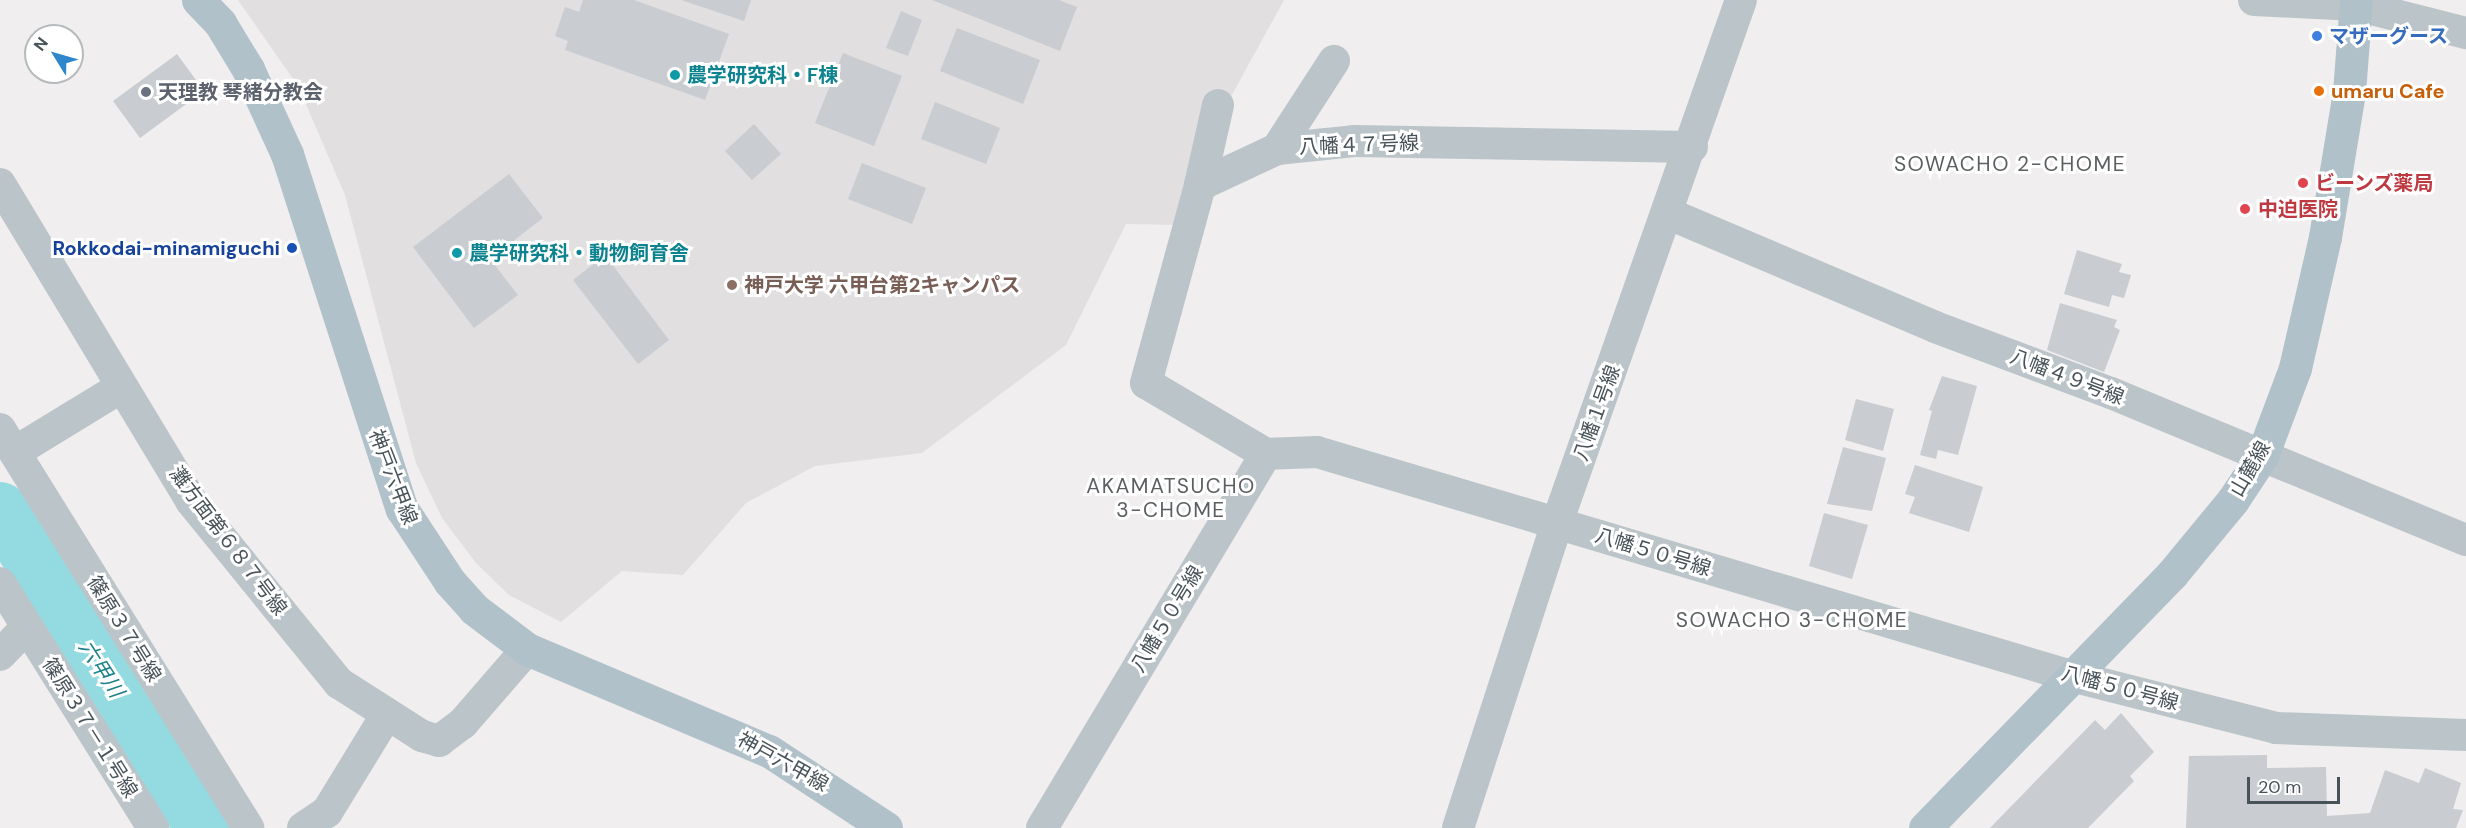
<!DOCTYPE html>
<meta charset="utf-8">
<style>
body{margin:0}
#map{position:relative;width:2466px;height:828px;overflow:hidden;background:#f0eeee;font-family:"DM Sans","Noto Sans JP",sans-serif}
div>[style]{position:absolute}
.education>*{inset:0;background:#e1dfe0}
.river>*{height:56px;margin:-28px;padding:0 28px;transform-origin:28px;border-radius:28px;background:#93dbe1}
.building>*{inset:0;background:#c9ccd0}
.minor>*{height:32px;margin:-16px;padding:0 16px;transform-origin:16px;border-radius:16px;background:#bbc4c9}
.major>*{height:33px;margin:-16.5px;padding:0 16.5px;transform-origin:16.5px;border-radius:16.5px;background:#b1c1ca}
.dots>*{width:16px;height:16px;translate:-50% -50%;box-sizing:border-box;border:3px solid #fff;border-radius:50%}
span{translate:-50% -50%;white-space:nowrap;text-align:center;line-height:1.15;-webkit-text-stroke:6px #fff;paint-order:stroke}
.shop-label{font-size:20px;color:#366cbe;font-weight:700}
.left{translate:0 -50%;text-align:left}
.culture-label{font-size:20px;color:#0d838f;font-weight:700}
.food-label{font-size:20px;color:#c56008;font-weight:700}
.worship-label{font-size:20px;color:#5b616d;font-weight:700}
.street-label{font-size:20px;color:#485359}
.health-label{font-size:20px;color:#be3a42;font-weight:700}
.transit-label{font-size:20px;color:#164399;font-weight:700}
.right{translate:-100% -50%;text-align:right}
.education-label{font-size:20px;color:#785e54;font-weight:700}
.neighbourhood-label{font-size:21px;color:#5b5f62;letter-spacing:1.5px}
.water-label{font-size:21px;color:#1c828a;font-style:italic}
.north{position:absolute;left:24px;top:24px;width:60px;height:60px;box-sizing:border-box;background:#fff;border:2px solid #b6babd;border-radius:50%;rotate:307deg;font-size:16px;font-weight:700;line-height:24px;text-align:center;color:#485359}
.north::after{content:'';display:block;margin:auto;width:21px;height:27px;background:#2e87ca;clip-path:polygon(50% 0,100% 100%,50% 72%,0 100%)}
.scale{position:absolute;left:2247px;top:777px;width:93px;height:27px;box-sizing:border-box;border:3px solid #485359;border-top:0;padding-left:8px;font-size:18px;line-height:21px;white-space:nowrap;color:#485359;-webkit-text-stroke:4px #fff;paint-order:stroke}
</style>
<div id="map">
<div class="education">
<i style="clip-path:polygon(238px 0,1284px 0,1228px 102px,1181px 225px,1126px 224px,1066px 345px,922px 453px,815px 466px,746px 503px,683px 575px,622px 571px,561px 622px,509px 595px,476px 563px,442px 518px,416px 463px,345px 195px,298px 86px)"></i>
</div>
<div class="river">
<i style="left:0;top:510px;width:377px;rotate:57.4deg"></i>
</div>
<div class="building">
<i style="clip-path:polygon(583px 0,634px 0,729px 34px,705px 100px,565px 50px,568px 41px,555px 36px,565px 7px,579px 12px)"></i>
<i style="clip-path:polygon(681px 0,751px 0,744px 21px)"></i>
<i style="clip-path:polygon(932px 0,1059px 0,1077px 7px,1060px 51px)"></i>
<i style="clip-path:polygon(901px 11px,922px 20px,908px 56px,886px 48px)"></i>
<i style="clip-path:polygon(957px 28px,1040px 60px,1023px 104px,940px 71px)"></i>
<i style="clip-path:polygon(843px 53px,902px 76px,874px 146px,815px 123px)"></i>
<i style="clip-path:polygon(177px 54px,204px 91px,140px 138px,113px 101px)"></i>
<i style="clip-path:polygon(935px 102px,1000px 128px,986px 164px,921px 139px)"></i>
<i style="clip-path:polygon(754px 124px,781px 154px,752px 180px,725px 151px)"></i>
<i style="clip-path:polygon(862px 163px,926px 188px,912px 224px,848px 199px)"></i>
<i style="clip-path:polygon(509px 174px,543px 218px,490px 259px,518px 295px,474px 328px,413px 247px)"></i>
<i style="clip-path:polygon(2077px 250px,2122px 264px,2119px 272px,2131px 275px,2124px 298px,2112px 295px,2109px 307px,2064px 294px)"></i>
<i style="clip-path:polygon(605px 255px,669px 340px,638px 364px,573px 280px)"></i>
<i style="clip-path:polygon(2060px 303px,2117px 320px,2114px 327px,2120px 330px,2104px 372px,2047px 350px)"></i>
<i style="clip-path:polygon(1942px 376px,1977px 386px,1958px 455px,1938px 450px,1936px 459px,1920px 455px,1932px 411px,1929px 410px)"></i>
<i style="clip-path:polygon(1856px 399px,1894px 409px,1883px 451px,1845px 440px)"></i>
<i style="clip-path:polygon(1843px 447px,1886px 458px,1872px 511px,1827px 504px)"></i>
<i style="clip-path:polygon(1915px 465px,1983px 487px,1969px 532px,1909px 513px,1915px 497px,1905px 494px)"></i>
<i style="clip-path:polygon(1824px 513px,1868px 525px,1852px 579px,1809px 566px)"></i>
<i style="clip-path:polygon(2121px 713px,2154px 752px,2130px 776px,2134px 781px,2088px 828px,1990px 828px,2095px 720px,2105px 730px)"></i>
<i style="clip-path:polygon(2267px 755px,2267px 768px,2326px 767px,2327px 816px,2370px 813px,2385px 770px,2419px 783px,2425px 768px,2461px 783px,2453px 809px,2463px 810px,2456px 828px,2186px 828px,2189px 756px)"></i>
</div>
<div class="minor">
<i style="left:2254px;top:0;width:102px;rotate:2.8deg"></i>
<i style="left:2356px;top:5px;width:114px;rotate:14.3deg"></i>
<i style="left:1277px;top:149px;width:105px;rotate:-57.1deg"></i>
<i style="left:0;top:184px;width:370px;rotate:58.9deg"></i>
<i style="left:191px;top:501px;width:235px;rotate:50.9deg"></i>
<i style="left:339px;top:683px;width:98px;rotate:32.6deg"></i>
<i style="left:422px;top:736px;width:18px;rotate:16deg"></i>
<i style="left:439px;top:741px;width:30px;rotate:-37deg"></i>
<i style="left:463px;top:723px;width:98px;rotate:-49.1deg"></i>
<i style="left:1200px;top:185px;width:82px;rotate:-77.3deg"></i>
<i style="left:1667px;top:213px;width:291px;rotate:23deg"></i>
<i style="left:1935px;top:327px;width:188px;rotate:20.6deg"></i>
<i style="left:2111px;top:393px;width:384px;rotate:22.5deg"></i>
<i style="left:0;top:429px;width:470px;rotate:58.1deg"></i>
<i style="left:15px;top:452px;width:123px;rotate:-31.4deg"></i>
<i style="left:1266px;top:454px;width:139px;rotate:-149.4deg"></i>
<i style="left:1146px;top:383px;width:205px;rotate:-74.7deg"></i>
<i style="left:1200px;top:185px;width:85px;rotate:-25.1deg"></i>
<i style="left:1277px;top:149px;width:77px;rotate:-5.9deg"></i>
<i style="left:1354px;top:141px;width:338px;rotate:1deg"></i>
<i style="left:0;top:583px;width:289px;rotate:58deg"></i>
<i style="left:0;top:655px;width:39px;rotate:-46deg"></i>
<i style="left:303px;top:828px;width:29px;rotate:-34deg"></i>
<i style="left:327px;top:812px;width:115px;rotate:-58.5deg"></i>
<i style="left:1042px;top:828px;width:436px;rotate:-59.1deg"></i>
<i style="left:1266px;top:454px;width:51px;rotate:-2.2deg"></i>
<i style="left:1317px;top:452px;width:787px;rotate:16.55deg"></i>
<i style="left:2071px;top:676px;width:211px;rotate:14.2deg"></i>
<i style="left:2276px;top:728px;width:190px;rotate:2.1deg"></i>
<i style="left:1458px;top:828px;width:321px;rotate:-72deg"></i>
<i style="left:1557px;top:523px;width:554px;rotate:-70.62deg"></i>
</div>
<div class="major">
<i style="left:198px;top:0;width:32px;rotate:46deg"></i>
<i style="left:220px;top:23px;width:54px;rotate:58.7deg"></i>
<i style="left:248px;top:69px;width:94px;rotate:65.4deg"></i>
<i style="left:287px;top:154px;width:373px;rotate:72.1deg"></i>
<i style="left:402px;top:509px;width:87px;rotate:56.7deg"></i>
<i style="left:450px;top:582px;width:36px;rotate:48deg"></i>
<i style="left:474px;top:609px;width:66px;rotate:37deg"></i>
<i style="left:527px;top:649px;width:263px;rotate:22.9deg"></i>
<i style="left:769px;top:751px;width:140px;rotate:33.3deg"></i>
<i style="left:1925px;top:828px;width:354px;rotate:-45.8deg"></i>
<i style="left:2172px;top:574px;width:96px;rotate:-50.5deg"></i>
<i style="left:2233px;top:500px;width:53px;rotate:-56.6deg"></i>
<i style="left:2262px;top:456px;width:94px;rotate:-69.4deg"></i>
<i style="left:2295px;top:368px;width:134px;rotate:-77.1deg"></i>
<i style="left:2325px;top:237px;width:147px;rotate:-80.6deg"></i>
<i style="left:2349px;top:92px;width:92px;rotate:-85.6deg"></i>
</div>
<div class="dots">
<i style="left:2317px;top:36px;background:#3f7fe0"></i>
<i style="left:675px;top:75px;background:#0f9aa8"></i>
<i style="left:2319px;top:91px;background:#e8710a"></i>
<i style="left:146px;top:92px;background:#6b7280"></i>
<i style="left:2303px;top:183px;background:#e0444e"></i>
<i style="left:2245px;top:209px;background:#e0444e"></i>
<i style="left:292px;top:248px;background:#1a4fb4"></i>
<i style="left:457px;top:253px;background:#0f9aa8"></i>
<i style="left:732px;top:285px;background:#8d6e63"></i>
</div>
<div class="shop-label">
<span class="left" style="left:2329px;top:36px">マザーグース</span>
</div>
<div class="culture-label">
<span class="left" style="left:687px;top:75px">農学研究科・F棟</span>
<span class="left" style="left:469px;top:253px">農学研究科・動物飼育舎</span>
</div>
<div class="food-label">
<span class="left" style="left:2331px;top:91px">umaru Cafe</span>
</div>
<div class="worship-label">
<span class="left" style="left:158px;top:92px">天理教 琴緒分教会</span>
</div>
<div class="street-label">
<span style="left:1359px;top:145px;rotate:-2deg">八幡４７号線</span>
<span style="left:2067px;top:377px;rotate:21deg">八幡４９号線</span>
<span style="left:1597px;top:413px;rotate:-70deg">八幡１号線</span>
<span style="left:2250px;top:469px;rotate:-60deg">山麓線</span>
<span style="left:393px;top:477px;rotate:69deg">神戸六甲線</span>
<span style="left:228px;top:541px;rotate:53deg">灘方面第６８７号線</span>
<span style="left:1653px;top:552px;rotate:17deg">八幡５０号線</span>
<span style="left:1167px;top:619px;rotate:-59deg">八幡５０号線</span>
<span style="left:124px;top:629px;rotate:58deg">篠原３７号線</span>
<span style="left:2120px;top:688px;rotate:15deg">八幡５０号線</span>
<span style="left:90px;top:728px;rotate:58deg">篠原３７－１号線</span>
<span style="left:783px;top:762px;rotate:29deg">神戸六甲線</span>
</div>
<div class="health-label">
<span class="left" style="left:2315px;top:183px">ビーンズ薬局</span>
<span class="left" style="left:2258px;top:209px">中迫医院</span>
</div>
<div class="transit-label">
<span class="right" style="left:280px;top:248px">Rokkodai-minamiguchi</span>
</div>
<div class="education-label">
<span class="left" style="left:744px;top:285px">神戸大学 六甲台第2キャンパス</span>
</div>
<div class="neighbourhood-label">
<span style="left:2010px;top:164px">SOWACHO 2-CHOME</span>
<span style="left:1171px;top:498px">AKAMATSUCHO<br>3-CHOME</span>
<span style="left:1792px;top:620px">SOWACHO 3-CHOME</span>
</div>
<div class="water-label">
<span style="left:101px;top:669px;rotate:57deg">六甲川</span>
</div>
<div class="north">N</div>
<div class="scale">20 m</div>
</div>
